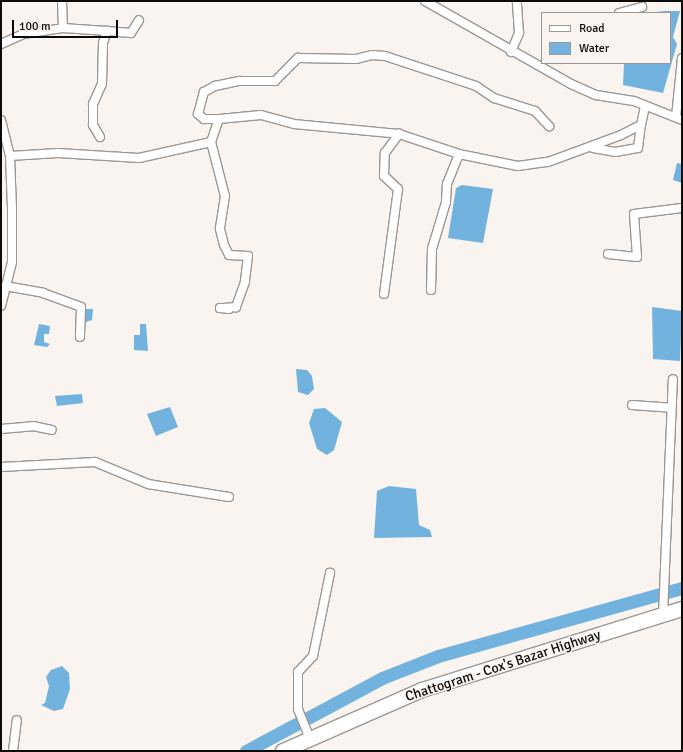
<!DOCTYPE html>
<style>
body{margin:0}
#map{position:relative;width:683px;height:752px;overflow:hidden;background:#f9f4ef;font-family:Signika,sans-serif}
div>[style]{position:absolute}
.water>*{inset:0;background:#72b2de}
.river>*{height:13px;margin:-6.5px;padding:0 6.5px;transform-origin:6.5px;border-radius:6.5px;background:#72b2de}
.roads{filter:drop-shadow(1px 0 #9c9793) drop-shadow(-1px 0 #9c9793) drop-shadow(0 1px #9c9793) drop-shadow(0 -1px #9c9793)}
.minor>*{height:8px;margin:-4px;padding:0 4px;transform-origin:4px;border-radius:4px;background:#fff}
.trunk>*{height:14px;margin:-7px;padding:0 7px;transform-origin:7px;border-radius:7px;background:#fff}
span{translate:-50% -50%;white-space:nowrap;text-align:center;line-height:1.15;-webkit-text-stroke:3px #f9f4ef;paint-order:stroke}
.street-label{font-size:14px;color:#0d0b0a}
.frame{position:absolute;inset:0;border:2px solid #0d0b0a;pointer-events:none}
.legend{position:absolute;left:541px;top:12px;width:130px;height:52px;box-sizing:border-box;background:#f9f4ef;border:1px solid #9b9793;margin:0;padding:5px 7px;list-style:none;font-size:12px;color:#0d0b0a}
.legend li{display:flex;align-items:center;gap:8px;height:20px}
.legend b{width:20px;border:1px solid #9b9793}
.scale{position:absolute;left:12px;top:20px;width:106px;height:18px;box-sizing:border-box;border:2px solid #0d0b0a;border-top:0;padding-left:5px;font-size:12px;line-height:14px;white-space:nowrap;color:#0d0b0a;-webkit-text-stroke:3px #f9f4ef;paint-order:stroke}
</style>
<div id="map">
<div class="water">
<i style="clip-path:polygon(664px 11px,680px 11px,673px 37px,677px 44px,663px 93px,623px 85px,624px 63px,670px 63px,670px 13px,649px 13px)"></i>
<i style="clip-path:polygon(677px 163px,682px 164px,682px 183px,673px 180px)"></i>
<i style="clip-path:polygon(462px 185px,493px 189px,483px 243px,448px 238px,456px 188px)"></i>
<i style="clip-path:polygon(652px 307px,682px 311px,680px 361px,653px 359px)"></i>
<i style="clip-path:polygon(84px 309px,93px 309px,92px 320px,83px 323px)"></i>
<i style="clip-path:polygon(39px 324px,50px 326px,49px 334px,44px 334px,44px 342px,50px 344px,47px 347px,34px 345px)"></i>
<i style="clip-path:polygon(140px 324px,146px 324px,148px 351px,134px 350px,134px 335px,140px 335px)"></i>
<i style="clip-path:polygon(296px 369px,307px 370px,312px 376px,314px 389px,308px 395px,298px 392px)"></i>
<i style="clip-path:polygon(82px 394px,83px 403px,57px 406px,55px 396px)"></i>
<i style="clip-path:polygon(170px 407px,178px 427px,156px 436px,147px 414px)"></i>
<i style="clip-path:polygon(325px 408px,342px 422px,334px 450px,327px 455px,317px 449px,309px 423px,314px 409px)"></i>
<i style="clip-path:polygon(389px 486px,416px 489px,419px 525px,430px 530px,432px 537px,374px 538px,377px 491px)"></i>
<i style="clip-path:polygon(62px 666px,69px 673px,70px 689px,63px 709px,54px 711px,41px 705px,45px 703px,49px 686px,46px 677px,51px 670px)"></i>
</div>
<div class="river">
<i style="left:246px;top:751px;width:154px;rotate:-28.2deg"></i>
<i style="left:382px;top:678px;width:60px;rotate:-21.4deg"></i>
<i style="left:438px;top:656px;width:253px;rotate:-15.6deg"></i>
</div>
<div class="roads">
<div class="minor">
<i style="left:62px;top:1px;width:27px;rotate:88deg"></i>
<i style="left:425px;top:1px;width:168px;rotate:29.6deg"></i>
<i style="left:571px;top:84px;width:27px;rotate:24deg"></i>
<i style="left:596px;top:95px;width:38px;rotate:9deg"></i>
<i style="left:634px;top:101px;width:52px;rotate:21.6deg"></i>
<i style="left:619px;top:13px;width:24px;rotate:-15deg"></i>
<i style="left:1px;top:44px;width:24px;rotate:-24deg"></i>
<i style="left:23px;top:34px;width:40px;rotate:-8.5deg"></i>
<i style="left:63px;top:28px;width:44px;rotate:3.9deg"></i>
<i style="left:511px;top:52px;width:21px;rotate:-67deg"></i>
<i style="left:519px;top:33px;width:32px;rotate:-94deg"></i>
<i style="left:676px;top:117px;width:59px;rotate:-84.2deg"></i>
<i style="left:219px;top:119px;width:15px;rotate:180deg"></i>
<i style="left:204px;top:119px;width:8px;rotate:-140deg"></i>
<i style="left:198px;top:114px;width:23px;rotate:-75deg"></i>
<i style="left:204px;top:92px;width:13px;rotate:-29deg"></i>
<i style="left:215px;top:86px;width:25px;rotate:-12deg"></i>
<i style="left:239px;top:81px;width:36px"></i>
<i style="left:275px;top:81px;width:33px;rotate:-45deg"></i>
<i style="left:298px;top:58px;width:58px;rotate:1deg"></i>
<i style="left:356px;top:59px;width:16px;rotate:-14deg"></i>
<i style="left:372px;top:55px;width:13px;rotate:4deg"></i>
<i style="left:385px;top:56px;width:96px;rotate:18.2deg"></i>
<i style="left:476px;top:86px;width:22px;rotate:34deg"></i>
<i style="left:494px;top:98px;width:43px;rotate:17.6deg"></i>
<i style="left:535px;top:111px;width:21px;rotate:47deg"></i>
<i style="left:1px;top:120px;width:37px;rotate:76deg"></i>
<i style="left:10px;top:156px;width:52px;rotate:87.8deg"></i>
<i style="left:12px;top:208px;width:54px;rotate:90deg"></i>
<i style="left:12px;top:262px;width:45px;rotate:104deg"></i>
<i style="left:100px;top:137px;width:14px;rotate:-120deg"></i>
<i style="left:93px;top:125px;width:21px;rotate:-90deg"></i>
<i style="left:93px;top:104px;width:22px;rotate:-66deg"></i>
<i style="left:102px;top:84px;width:41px;rotate:-88.6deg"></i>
<i style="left:103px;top:43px;width:13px;rotate:-72deg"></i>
<i style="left:107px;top:31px;width:24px;rotate:5deg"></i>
<i style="left:131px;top:33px;width:15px;rotate:-58deg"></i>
<i style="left:211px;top:142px;width:56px;rotate:75.5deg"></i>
<i style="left:225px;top:196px;width:33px;rotate:99deg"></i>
<i style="left:220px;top:229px;width:16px;rotate:76deg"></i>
<i style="left:224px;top:245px;width:11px;rotate:63deg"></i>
<i style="left:229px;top:255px;width:19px;rotate:3deg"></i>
<i style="left:248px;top:256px;width:26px;rotate:97deg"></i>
<i style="left:245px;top:282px;width:27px;rotate:110deg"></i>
<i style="left:236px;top:307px;width:16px;rotate:176deg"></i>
<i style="left:220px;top:308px;width:9px;rotate:6deg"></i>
<i style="left:593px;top:148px;width:22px;rotate:10deg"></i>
<i style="left:615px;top:152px;width:23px;rotate:-10deg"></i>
<i style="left:638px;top:148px;width:23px;rotate:-83deg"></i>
<i style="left:10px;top:156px;width:48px;rotate:-3.6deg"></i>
<i style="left:58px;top:153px;width:81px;rotate:3.5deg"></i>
<i style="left:139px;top:158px;width:74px;rotate:-12.5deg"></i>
<i style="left:211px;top:142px;width:24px;rotate:-71deg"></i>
<i style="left:219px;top:119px;width:42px;rotate:-5.4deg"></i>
<i style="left:261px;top:115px;width:34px;rotate:15deg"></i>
<i style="left:294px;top:124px;width:105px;rotate:5.4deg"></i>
<i style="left:399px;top:134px;width:63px;rotate:18.4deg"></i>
<i style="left:459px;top:154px;width:60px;rotate:11.5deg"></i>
<i style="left:518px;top:166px;width:30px;rotate:-8deg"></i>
<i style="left:548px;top:162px;width:78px;rotate:-20.3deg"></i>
<i style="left:621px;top:135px;width:22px;rotate:-27deg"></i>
<i style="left:641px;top:125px;width:19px;rotate:-78deg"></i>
<i style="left:608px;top:254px;width:29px;rotate:6deg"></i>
<i style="left:637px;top:257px;width:43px;rotate:-94deg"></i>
<i style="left:634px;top:214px;width:48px;rotate:-7.1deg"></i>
<i style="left:5px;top:286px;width:39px;rotate:10deg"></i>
<i style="left:43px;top:293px;width:40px;rotate:20.2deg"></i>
<i style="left:81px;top:307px;width:30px;rotate:92deg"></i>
<i style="left:431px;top:290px;width:41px;rotate:-88.6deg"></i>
<i style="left:432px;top:249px;width:49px;rotate:-73.4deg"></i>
<i style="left:446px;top:202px;width:18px;rotate:-87deg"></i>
<i style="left:447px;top:184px;width:32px;rotate:-68deg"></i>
<i style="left:384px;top:294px;width:106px;rotate:-82.4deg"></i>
<i style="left:398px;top:189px;width:19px;rotate:-137deg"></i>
<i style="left:384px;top:176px;width:23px;rotate:-88deg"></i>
<i style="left:385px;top:153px;width:24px;rotate:-54deg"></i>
<i style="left:632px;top:405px;width:39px;rotate:4deg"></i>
<i style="left:1px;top:429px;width:32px;rotate:-5deg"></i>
<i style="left:33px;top:426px;width:19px;rotate:12deg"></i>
<i style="left:1px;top:467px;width:94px;rotate:-3deg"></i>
<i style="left:95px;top:462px;width:57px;rotate:22.5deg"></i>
<i style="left:148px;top:484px;width:82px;rotate:9.1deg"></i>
<i style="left:663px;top:615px;width:236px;rotate:-87.6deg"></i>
<i style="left:310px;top:739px;width:32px;rotate:-112deg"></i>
<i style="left:298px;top:709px;width:37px;rotate:-90deg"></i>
<i style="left:298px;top:672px;width:22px;rotate:-47deg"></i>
<i style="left:313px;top:656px;width:85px;rotate:-78.4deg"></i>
<i style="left:13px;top:751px;width:31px;rotate:-83deg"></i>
</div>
<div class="trunk">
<i style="left:283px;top:751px;width:152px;rotate:-23.7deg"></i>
<i style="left:422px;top:690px;width:272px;rotate:-17.3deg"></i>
</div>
</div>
<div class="street-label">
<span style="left:503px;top:666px;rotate:-18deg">Chattogram - Cox's Bazar Highway</span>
</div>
<div class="frame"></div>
<ul class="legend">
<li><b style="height:5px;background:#fff"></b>Road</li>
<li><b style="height:11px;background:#72b2de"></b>Water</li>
</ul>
<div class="scale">100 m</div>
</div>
